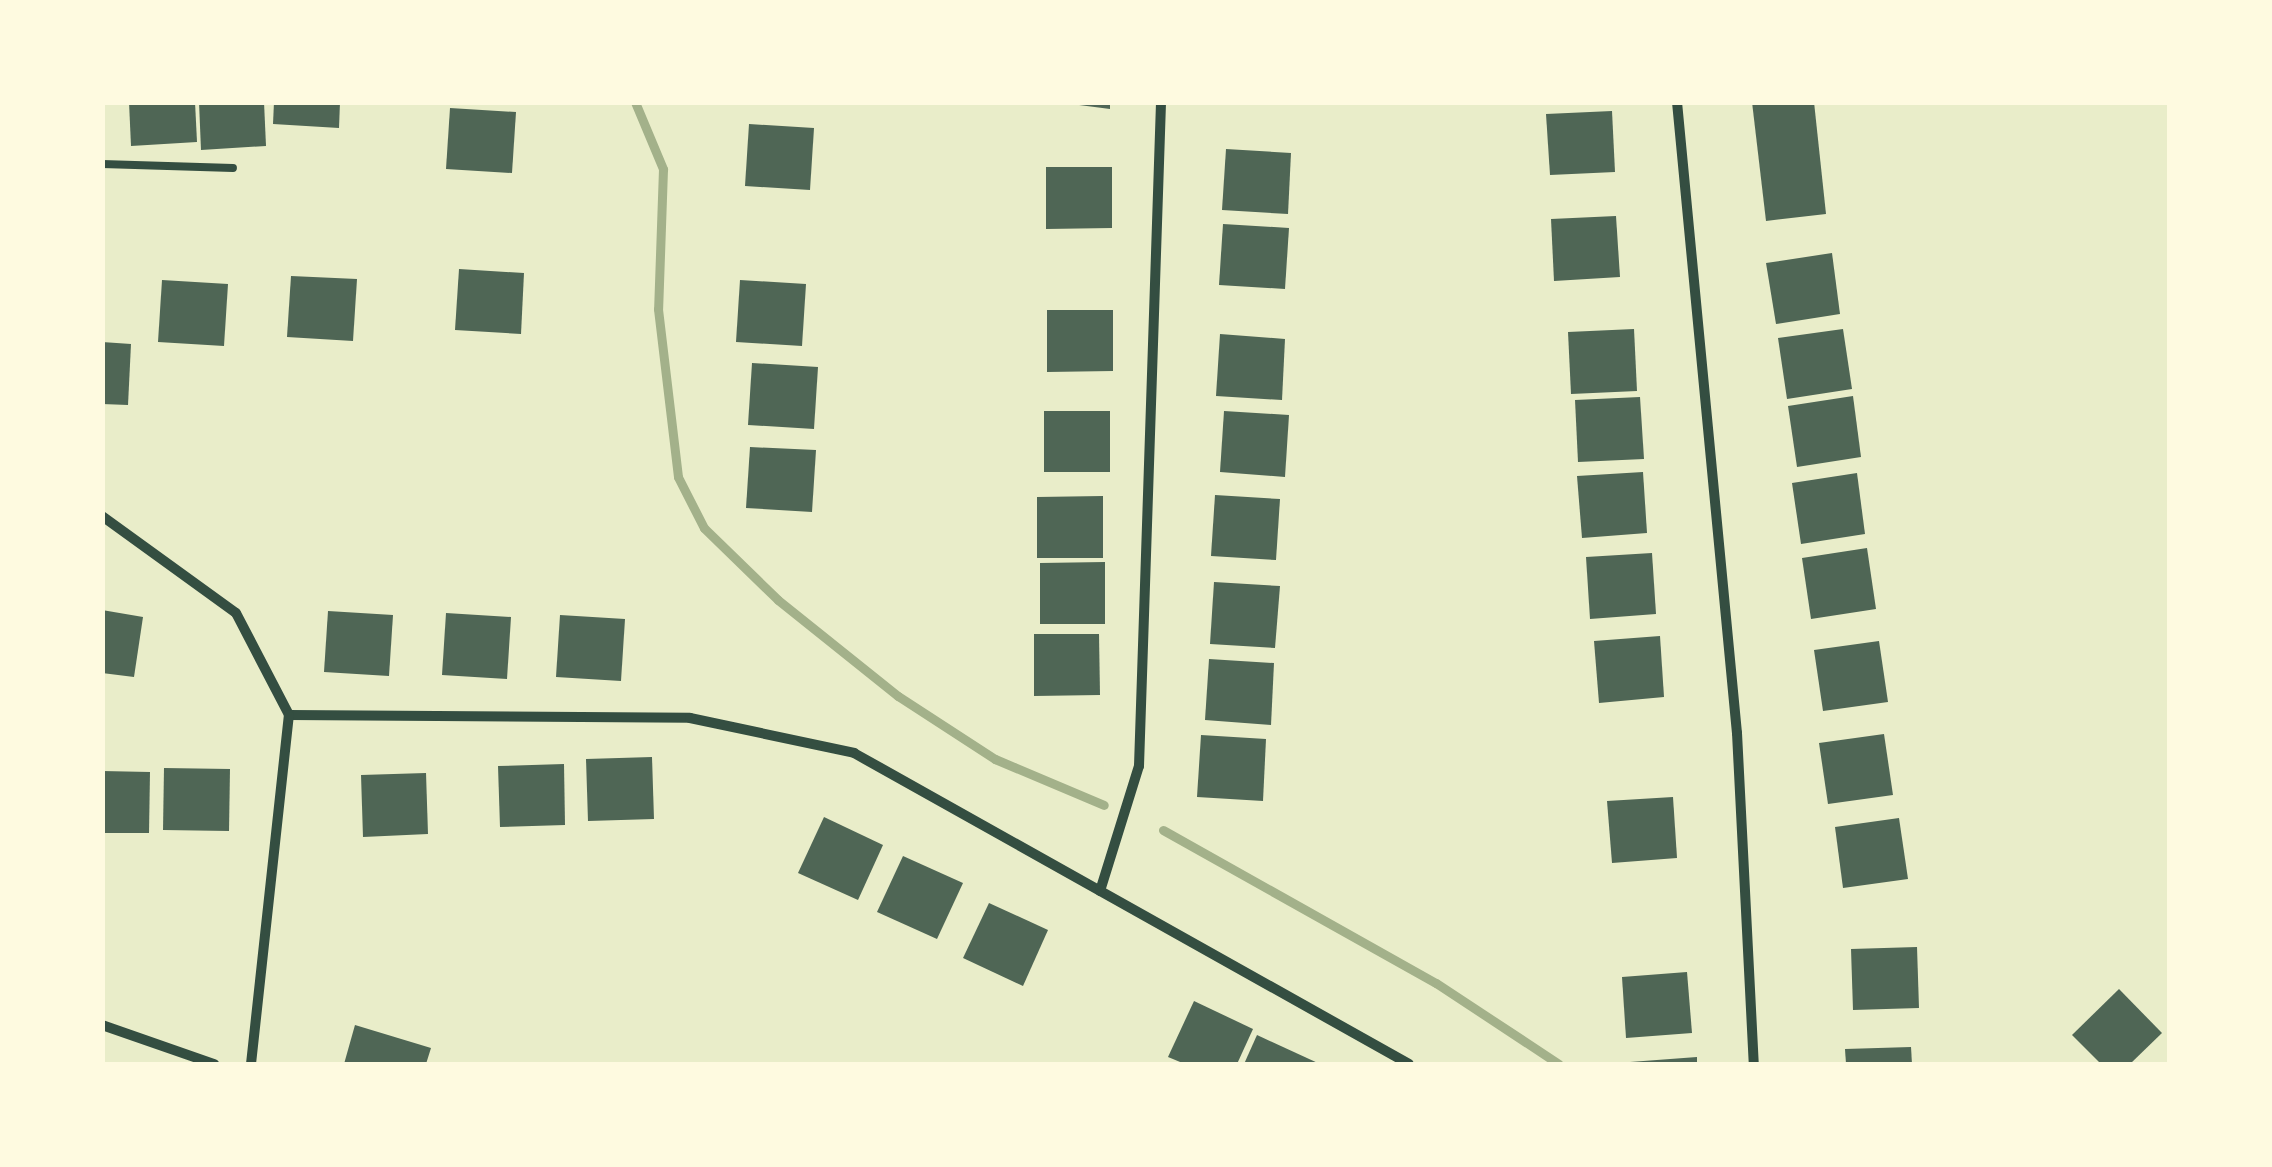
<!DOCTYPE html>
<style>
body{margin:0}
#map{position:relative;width:2272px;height:1167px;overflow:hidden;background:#e9edc9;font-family:Georgia,serif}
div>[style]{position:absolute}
.stream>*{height:9px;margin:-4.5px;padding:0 4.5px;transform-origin:4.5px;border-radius:4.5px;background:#a3b18a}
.building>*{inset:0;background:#4f6655}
.service>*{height:8px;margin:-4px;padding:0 4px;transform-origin:4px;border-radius:4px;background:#344e41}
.minor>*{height:10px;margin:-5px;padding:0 5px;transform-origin:5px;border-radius:5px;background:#344e41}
span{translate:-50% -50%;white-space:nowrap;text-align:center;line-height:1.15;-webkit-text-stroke:10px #fefae0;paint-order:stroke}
.frame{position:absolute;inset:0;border:105px solid #fefae0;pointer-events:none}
</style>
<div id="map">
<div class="stream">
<i style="left:635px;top:102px;width:73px;rotate:67.3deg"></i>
<i style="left:663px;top:169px;width:140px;rotate:92deg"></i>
<i style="left:658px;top:309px;width:169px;rotate:83.2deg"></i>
<i style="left:678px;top:477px;width:57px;rotate:63deg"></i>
<i style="left:704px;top:528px;width:103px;rotate:44.2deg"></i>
<i style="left:778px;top:600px;width:154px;rotate:38.7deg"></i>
<i style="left:898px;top:696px;width:116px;rotate:33deg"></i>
<i style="left:995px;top:759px;width:118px;rotate:22.9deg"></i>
<i style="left:1163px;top:830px;width:313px;rotate:29.3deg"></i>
<i style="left:1436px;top:983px;width:147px;rotate:33.4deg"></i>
</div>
<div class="building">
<i style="clip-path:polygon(129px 102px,195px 102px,197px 142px,131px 146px)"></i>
<i style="clip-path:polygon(199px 102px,264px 102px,266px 146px,201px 150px)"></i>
<i style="clip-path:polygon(274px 102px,340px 102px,339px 128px,273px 124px)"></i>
<i style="clip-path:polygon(1056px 102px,1110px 102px,1110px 109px)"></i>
<i style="clip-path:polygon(1752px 102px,1814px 102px,1826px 214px,1766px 221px)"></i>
<i style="clip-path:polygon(450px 108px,516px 112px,512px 173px,446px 169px)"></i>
<i style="clip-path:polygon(1612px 111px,1615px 172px,1550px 175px,1546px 114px)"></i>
<i style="clip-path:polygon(749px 124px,814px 128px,810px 190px,745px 186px)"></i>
<i style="clip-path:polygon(1226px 149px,1291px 153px,1288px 214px,1222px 210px)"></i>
<i style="clip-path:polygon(1046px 167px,1112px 167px,1112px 228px,1046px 229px)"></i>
<i style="clip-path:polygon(1616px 216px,1620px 277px,1554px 281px,1551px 219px)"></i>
<i style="clip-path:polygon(1223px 224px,1289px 228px,1285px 289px,1219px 285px)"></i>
<i style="clip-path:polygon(1832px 253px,1840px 314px,1776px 324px,1766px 263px)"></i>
<i style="clip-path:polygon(459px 269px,524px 273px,521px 334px,455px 330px)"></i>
<i style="clip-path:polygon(291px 276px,357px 279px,353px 341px,287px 337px)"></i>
<i style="clip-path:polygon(162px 280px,228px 284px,224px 346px,158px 342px)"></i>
<i style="clip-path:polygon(740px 280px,806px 284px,802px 346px,736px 342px)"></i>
<i style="clip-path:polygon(1047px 310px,1113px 310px,1113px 371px,1047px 372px)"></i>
<i style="clip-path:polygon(1634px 329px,1637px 391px,1571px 394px,1568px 332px)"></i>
<i style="clip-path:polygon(1843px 329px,1852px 389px,1787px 399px,1778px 338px)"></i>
<i style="clip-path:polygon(1220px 334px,1285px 339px,1282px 400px,1216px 396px)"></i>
<i style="clip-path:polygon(102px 342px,131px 344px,128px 405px,102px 404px)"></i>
<i style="clip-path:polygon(752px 363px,818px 367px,814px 429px,748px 425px)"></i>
<i style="clip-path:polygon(1853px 396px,1861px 457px,1797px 467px,1788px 406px)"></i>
<i style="clip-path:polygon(1640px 397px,1644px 459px,1578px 462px,1575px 400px)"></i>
<i style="clip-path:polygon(1044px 411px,1110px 411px,1110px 472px,1044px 472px)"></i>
<i style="clip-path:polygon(1224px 411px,1289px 415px,1285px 477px,1220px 472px)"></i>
<i style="clip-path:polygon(750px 447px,816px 450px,812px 512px,746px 508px)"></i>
<i style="clip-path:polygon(1643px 472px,1647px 533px,1582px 538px,1577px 476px)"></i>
<i style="clip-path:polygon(1857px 473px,1865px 534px,1801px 544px,1792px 483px)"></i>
<i style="clip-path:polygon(1215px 495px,1280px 499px,1276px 560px,1211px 556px)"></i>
<i style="clip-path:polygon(1103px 496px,1103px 558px,1037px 558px,1037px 497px)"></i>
<i style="clip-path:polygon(1867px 548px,1876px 609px,1811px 619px,1802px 558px)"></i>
<i style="clip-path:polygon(1652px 553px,1656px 614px,1590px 619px,1586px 557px)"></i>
<i style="clip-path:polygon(1105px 562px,1105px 624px,1040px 624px,1040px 563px)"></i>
<i style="clip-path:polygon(1214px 582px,1280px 586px,1275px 648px,1210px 644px)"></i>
<i style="clip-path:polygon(102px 610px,143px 617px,134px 677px,102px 673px)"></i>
<i style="clip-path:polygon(328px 611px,393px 615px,389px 676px,324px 672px)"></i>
<i style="clip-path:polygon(446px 613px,511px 617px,507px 679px,442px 675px)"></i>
<i style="clip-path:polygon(560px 615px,625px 619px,621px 681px,556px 677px)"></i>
<i style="clip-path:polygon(1034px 634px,1099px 634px,1100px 695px,1034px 696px)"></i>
<i style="clip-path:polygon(1660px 636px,1664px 697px,1599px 703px,1594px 641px)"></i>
<i style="clip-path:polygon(1879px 641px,1888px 702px,1823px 711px,1814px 650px)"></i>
<i style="clip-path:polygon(1209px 659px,1274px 663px,1271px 725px,1205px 720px)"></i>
<i style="clip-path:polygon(1884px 734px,1893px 795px,1828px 804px,1819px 743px)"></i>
<i style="clip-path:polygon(1201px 735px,1266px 739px,1263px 801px,1197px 797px)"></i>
<i style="clip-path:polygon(652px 757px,654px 819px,588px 821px,586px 759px)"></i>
<i style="clip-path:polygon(564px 764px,565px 825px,500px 827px,498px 766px)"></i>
<i style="clip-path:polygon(164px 768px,230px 769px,229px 831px,163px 830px)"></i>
<i style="clip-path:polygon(102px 771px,150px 772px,149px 833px,102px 833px)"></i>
<i style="clip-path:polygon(426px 773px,428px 834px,363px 837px,361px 775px)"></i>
<i style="clip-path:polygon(1673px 797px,1677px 858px,1612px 863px,1607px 801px)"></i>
<i style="clip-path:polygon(824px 817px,883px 845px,858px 900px,798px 873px)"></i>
<i style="clip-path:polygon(1899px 818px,1908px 879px,1843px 888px,1835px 827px)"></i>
<i style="clip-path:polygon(903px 856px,963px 883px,937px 939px,877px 912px)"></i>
<i style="clip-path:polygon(989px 903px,1048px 930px,1023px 986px,963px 958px)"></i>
<i style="clip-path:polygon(1917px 947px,1919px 1008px,1853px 1010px,1851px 949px)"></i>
<i style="clip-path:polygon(1687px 972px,1692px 1033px,1626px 1038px,1622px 977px)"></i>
<i style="clip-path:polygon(2119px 989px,2162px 1033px,2130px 1064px,2101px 1064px,2072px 1035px)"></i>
<i style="clip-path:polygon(1194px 1001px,1253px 1029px,1237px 1064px,1185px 1064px,1168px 1057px)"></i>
<i style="clip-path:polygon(355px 1025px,431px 1048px,426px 1064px,344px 1064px)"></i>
<i style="clip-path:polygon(1257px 1035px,1320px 1064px,1244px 1064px)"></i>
<i style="clip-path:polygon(1911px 1047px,1912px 1064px,1846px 1064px,1845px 1049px)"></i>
<i style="clip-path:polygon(1697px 1057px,1697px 1064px,1630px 1064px,1630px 1062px)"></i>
</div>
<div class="service">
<i style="left:102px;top:164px;width:131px;rotate:1.7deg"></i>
</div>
<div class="minor">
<i style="left:1677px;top:102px;width:634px;rotate:84.57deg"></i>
<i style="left:1737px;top:733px;width:331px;rotate:87.1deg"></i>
<i style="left:102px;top:516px;width:165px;rotate:35.9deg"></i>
<i style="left:236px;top:613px;width:115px;rotate:62.5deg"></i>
<i style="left:289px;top:715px;width:401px;rotate:0.4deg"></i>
<i style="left:690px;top:718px;width:168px;rotate:12deg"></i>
<i style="left:854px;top:753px;width:636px;rotate:29.26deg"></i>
<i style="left:1100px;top:891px;width:131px;rotate:-72.7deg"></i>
<i style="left:1139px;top:766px;width:664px;rotate:-88.1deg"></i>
<i style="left:102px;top:1025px;width:119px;rotate:19.2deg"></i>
<i style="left:251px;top:1064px;width:351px;rotate:-83.8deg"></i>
</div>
<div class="frame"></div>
</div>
